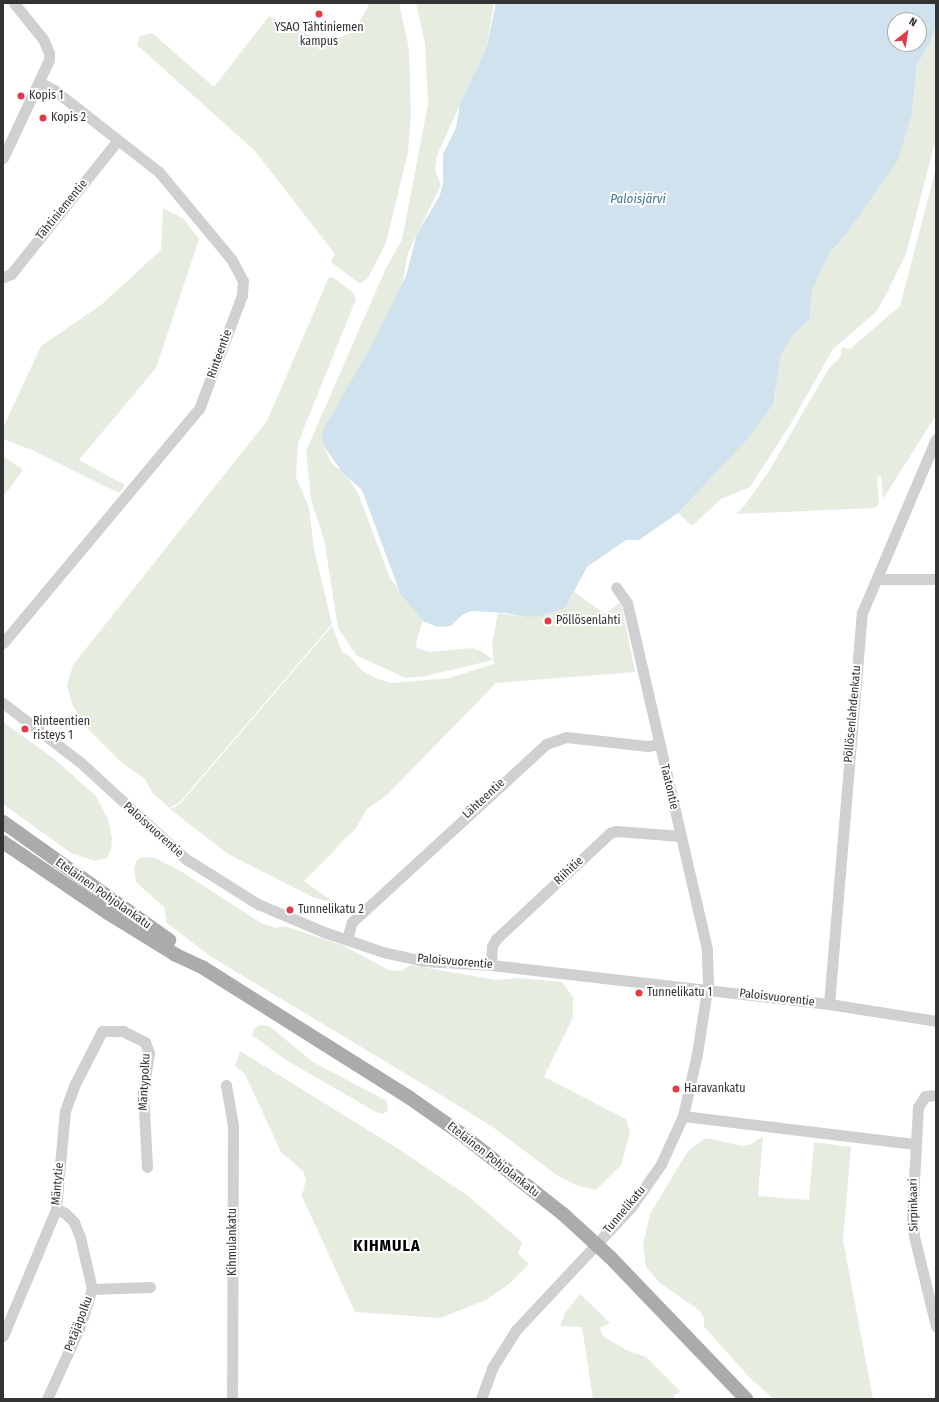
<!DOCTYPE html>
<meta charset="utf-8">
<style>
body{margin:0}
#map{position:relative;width:939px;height:1402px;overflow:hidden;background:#fff;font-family:"Fira Sans Condensed",sans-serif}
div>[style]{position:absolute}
.green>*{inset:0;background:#e6ecdf}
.water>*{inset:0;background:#cfe2ee}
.minor>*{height:11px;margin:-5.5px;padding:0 5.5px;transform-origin:5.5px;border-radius:5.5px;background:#d0d0d0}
.major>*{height:14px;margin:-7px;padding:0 7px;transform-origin:7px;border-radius:7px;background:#ababab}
.major-bridge>*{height:14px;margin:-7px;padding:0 7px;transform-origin:7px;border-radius:7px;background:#ababab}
.dots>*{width:11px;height:11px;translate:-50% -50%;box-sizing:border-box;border:2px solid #fff;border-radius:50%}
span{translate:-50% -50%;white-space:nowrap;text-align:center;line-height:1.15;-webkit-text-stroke:4px #fff;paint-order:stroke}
.poi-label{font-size:12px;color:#333}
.left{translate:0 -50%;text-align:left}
.street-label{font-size:12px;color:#333}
.water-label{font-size:13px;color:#3f7597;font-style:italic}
.district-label{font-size:16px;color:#000;font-weight:700;letter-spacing:1px}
.frame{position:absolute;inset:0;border:4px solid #333;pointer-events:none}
.north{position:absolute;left:887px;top:12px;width:40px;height:40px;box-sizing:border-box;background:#fff;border:1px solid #adadad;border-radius:50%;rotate:30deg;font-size:11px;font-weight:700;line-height:16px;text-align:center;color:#333}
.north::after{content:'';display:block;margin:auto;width:14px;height:18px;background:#e63946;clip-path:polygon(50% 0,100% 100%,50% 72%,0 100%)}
</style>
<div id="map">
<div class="green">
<i style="clip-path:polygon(370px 3px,399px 3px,409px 49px,411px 114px,408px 152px,386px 243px,368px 278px,360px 284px,331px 262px,335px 254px,255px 151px,137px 45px,140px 36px,152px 33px,214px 87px,269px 16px,309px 35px,337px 39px,354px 31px)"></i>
<i style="clip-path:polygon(416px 3px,494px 3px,486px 49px,437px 155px,435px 170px,441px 185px,408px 253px,402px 285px,323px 445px,332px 464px,344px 472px,358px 493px,390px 578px,423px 621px,416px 642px,417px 648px,429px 652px,472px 648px,483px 652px,493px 660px,426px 676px,405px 678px,356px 655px,338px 628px,324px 539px,311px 500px,306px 451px,386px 268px,402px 240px,428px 104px,425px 44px)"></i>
<i style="clip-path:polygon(936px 23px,936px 138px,906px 254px,888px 291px,876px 312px,833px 349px,790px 425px,750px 487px,721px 499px,692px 526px,678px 513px,745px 442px,773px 405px,781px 355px,790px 339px,810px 318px,812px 290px,830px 253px,846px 234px,912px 113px,917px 65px,931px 41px)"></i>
<i style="clip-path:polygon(936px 168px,936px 415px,883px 499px,881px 477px,877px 476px,879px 504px,875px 508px,736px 514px,745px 505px,769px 471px,829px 368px,840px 358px,842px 347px,850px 349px,900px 306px)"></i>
<i style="clip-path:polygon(163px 208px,184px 219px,199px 239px,156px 368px,79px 460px,125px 485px,119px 493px,32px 450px,3px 439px,3px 428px,41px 346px,101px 305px,161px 250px)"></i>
<i style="clip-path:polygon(329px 277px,334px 278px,353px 293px,356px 299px,298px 443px,296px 477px,309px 508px,314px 549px,332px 624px,179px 803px,169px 808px,153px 793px,145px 779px,122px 763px,86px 727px,72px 704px,67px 685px,73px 665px,267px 421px)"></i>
<i style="clip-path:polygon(3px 456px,23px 470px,3px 497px)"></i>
<i style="clip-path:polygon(574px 592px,605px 614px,621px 602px,635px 672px,496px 683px,387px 795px,367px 809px,356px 828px,304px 881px,333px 902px,315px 898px,228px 854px,170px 809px,180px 804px,332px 626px,342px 652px,351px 657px,361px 670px,375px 678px,391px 683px,449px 678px,494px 664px,492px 644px,498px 613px,525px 617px,565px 608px)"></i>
<i style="clip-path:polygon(3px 722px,53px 758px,96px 796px,108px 820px,112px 837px,111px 850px,107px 858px,94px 861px,71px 853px,3px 804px)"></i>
<i style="clip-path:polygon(142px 857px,155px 858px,179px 870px,261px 923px,276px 928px,284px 926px,342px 945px,389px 970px,401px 971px,410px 965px,497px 980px,519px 978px,562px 982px,573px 997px,573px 1017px,544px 1077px,626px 1119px,630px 1133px,621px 1165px,596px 1190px,578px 1186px,558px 1176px,494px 1128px,451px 1101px,210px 956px,167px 923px,164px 907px,136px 882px,134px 868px,137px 860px)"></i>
<i style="clip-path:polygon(260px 1025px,269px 1026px,313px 1062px,387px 1101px,388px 1110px,383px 1114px,376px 1112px,286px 1060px,252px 1035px,254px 1029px)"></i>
<i style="clip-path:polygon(240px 1051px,397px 1148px,468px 1196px,522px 1242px,518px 1254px,529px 1264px,509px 1284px,486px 1300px,440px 1318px,355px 1312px,301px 1194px,303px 1192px,306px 1180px,303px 1171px,281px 1152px,245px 1074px,235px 1066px)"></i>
<i style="clip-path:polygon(763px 1136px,758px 1196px,809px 1200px,814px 1142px,851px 1147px,843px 1240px,873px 1399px,774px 1399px,752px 1380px,704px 1327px,704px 1318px,699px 1310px,660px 1283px,646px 1267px,643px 1245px,650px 1214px,688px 1151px,706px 1138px,743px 1146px,751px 1144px)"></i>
<i style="clip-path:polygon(580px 1294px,610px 1323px,600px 1328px,603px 1336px,626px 1350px,646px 1357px,681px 1392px,674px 1395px,674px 1399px,593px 1399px,582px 1327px,560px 1326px,565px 1313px)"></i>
</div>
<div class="water">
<i style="clip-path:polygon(evenodd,496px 3px,936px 3px,936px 23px,931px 41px,917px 65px,912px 113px,898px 160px,846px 234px,830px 253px,812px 290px,810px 318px,790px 339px,781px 355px,773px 405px,745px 442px,678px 513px,639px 540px,626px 540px,587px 567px,565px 608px,540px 616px,525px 617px,506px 613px,471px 611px,462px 615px,451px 626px,437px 627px,423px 621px,400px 593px,362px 490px,343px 473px,323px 445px,322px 432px,374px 341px,406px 276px,417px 234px,440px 195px,443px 183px,443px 154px,456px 128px,460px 104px,486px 49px,496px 3px,895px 20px,919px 20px,919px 44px,895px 44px,895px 20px)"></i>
</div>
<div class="minor">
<i style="left:3px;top:158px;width:108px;rotate:-64.9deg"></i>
<i style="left:49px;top:60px;width:7px;rotate:-90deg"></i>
<i style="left:49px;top:53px;width:15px;rotate:-113deg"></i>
<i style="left:43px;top:39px;width:46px;rotate:-128.9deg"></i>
<i style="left:3px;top:277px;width:9px;rotate:-21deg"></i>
<i style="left:11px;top:274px;width:171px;rotate:-51.4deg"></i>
<i style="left:877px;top:579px;width:59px"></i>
<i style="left:3px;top:643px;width:305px;rotate:-50.1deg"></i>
<i style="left:199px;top:409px;width:122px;rotate:-69.3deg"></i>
<i style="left:242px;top:295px;width:14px;rotate:-86deg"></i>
<i style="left:243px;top:281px;width:24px;rotate:-118deg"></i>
<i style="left:232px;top:260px;width:114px;rotate:-129.7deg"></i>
<i style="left:159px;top:172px;width:133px;rotate:-142deg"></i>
<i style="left:54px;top:90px;width:16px;rotate:-153deg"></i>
<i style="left:3px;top:703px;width:97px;rotate:37.5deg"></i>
<i style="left:80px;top:762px;width:144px;rotate:42.5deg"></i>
<i style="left:186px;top:859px;width:85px;rotate:32deg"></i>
<i style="left:258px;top:904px;width:72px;rotate:23deg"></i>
<i style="left:324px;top:932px;width:62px;rotate:18.7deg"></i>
<i style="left:383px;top:952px;width:42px;rotate:12.4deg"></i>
<i style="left:424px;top:961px;width:67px;rotate:3.4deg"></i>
<i style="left:491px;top:965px;width:340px;rotate:6.6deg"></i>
<i style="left:829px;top:1004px;width:108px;rotate:9deg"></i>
<i style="left:347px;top:939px;width:18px;rotate:-74deg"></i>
<i style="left:352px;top:922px;width:263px;rotate:-42.5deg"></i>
<i style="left:546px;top:744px;width:21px;rotate:-19deg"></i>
<i style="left:566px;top:737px;width:82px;rotate:6.3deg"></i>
<i style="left:648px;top:746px;width:11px;rotate:-10deg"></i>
<i style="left:491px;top:965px;width:19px;rotate:-87deg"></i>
<i style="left:492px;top:946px;width:8px;rotate:-60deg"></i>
<i style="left:496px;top:939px;width:156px;rotate:-42.9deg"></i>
<i style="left:610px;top:833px;width:6px;rotate:-18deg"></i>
<i style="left:616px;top:831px;width:65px;rotate:4.4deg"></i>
<i style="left:829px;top:1004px;width:392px;rotate:-85.2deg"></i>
<i style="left:862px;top:613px;width:189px;rotate:-67deg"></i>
<i style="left:226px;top:1085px;width:42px;rotate:80.3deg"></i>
<i style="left:233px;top:1126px;width:273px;rotate:90.2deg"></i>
<i style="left:936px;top:1095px;width:11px;rotate:175deg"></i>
<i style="left:925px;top:1096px;width:13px;rotate:122deg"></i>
<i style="left:918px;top:1107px;width:110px;rotate:93.1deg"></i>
<i style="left:912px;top:1217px;width:19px;rotate:84deg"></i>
<i style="left:914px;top:1236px;width:93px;rotate:76.3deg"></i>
<i style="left:683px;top:1116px;width:233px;rotate:6.9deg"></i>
<i style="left:92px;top:1289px;width:58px;rotate:-2deg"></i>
<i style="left:3px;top:1336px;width:138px;rotate:-67.3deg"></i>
<i style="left:56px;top:1209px;width:98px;rotate:-84.8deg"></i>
<i style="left:65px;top:1111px;width:29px;rotate:-70deg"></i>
<i style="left:75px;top:1084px;width:59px;rotate:-63deg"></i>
<i style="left:102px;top:1031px;width:21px"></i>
<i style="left:123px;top:1031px;width:25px;rotate:27deg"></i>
<i style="left:145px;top:1042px;width:12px;rotate:70deg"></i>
<i style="left:149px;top:1053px;width:39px;rotate:99deg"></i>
<i style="left:143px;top:1092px;width:75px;rotate:86.9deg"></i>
<i style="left:47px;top:1399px;width:82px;rotate:-65.6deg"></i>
<i style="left:81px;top:1324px;width:37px;rotate:-73deg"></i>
<i style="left:92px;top:1289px;width:53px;rotate:-103deg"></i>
<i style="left:80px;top:1237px;width:16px;rotate:-112deg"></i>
<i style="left:74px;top:1222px;width:13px;rotate:-135deg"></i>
<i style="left:65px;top:1213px;width:10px;rotate:-156deg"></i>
<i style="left:481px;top:1399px;width:33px;rotate:-70deg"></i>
<i style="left:492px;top:1368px;width:45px;rotate:-57.7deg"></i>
<i style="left:516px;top:1330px;width:170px;rotate:-46.9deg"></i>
<i style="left:632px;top:1206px;width:51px;rotate:-55.4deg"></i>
<i style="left:661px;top:1164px;width:53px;rotate:-65.4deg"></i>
<i style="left:683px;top:1116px;width:64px;rotate:-77.3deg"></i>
<i style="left:697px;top:1054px;width:72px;rotate:-81.2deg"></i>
<i style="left:708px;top:983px;width:34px;rotate:-92deg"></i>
<i style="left:707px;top:949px;width:355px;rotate:-103deg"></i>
<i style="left:627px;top:603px;width:19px;rotate:-125deg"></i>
</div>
<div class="major">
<i style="left:3px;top:822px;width:204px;rotate:35.4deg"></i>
<i style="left:3px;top:842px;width:127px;rotate:34.1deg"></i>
<i style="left:108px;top:913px;width:80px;rotate:31.7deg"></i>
<i style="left:176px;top:955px;width:29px;rotate:25deg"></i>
<i style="left:202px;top:967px;width:242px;rotate:32.2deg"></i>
<i style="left:407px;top:1096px;width:65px;rotate:34.9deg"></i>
<i style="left:460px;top:1133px;width:131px;rotate:38.2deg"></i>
<i style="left:610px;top:1257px;width:197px;rotate:46.2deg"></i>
</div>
<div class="major-bridge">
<i style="left:563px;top:1214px;width:64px;rotate:42.5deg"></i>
</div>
<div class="dots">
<i style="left:319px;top:14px;background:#e63946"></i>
<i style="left:21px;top:96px;background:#e63946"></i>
<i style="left:43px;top:118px;background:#e63946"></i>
<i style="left:548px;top:621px;background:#e63946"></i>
<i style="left:25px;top:729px;background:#e63946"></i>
<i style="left:290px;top:910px;background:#e63946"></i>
<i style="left:639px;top:993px;background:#e63946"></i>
<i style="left:676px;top:1089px;background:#e63946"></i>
</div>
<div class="poi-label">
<span style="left:319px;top:35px">YSAO Tähtiniemen<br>kampus</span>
<span class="left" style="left:29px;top:96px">Kopis 1</span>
<span class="left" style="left:51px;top:118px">Kopis 2</span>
<span class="left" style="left:556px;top:621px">Pöllösenlahti</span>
<span class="left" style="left:33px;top:729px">Rinteentien<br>risteys 1</span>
<span class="left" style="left:298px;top:910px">Tunnelikatu 2</span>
<span class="left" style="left:647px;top:993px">Tunnelikatu 1</span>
<span class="left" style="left:684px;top:1089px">Haravankatu</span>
</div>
<div class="street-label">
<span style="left:62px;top:210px;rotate:-51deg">Tähtiniementie</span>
<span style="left:220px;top:354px;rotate:-70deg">Rinteentie</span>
<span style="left:853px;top:714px;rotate:-85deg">Pöllösenlahdenkatu</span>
<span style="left:669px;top:787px;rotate:77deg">Taatontie</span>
<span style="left:484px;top:799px;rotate:-43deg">Lähteentie</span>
<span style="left:153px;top:830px;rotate:42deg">Paloisvuorentie</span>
<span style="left:569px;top:871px;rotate:-43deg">Riihitie</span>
<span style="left:103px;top:894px;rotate:35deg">Eteläinen Pohjolankatu</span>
<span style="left:455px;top:962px;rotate:5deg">Paloisvuorentie</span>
<span style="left:777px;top:998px;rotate:7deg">Paloisvuorentie</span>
<span style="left:145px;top:1082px;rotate:-87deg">Mäntypolku</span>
<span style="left:493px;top:1160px;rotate:38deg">Eteläinen Pohjolankatu</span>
<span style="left:58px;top:1184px;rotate:-85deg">Mäntytie</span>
<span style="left:914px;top:1205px;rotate:-91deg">Sirpinkaari</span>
<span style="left:625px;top:1210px;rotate:-50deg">Tunnelikatu</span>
<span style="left:233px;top:1242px;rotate:-90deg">Kihmulankatu</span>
<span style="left:79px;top:1324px;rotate:-69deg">Petäjäpolku</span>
</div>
<div class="water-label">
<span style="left:638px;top:199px">Paloisjärvi</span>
</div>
<div class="district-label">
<span style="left:387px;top:1246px">KIHMULA</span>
</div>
<div class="frame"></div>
<div class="north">N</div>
</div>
